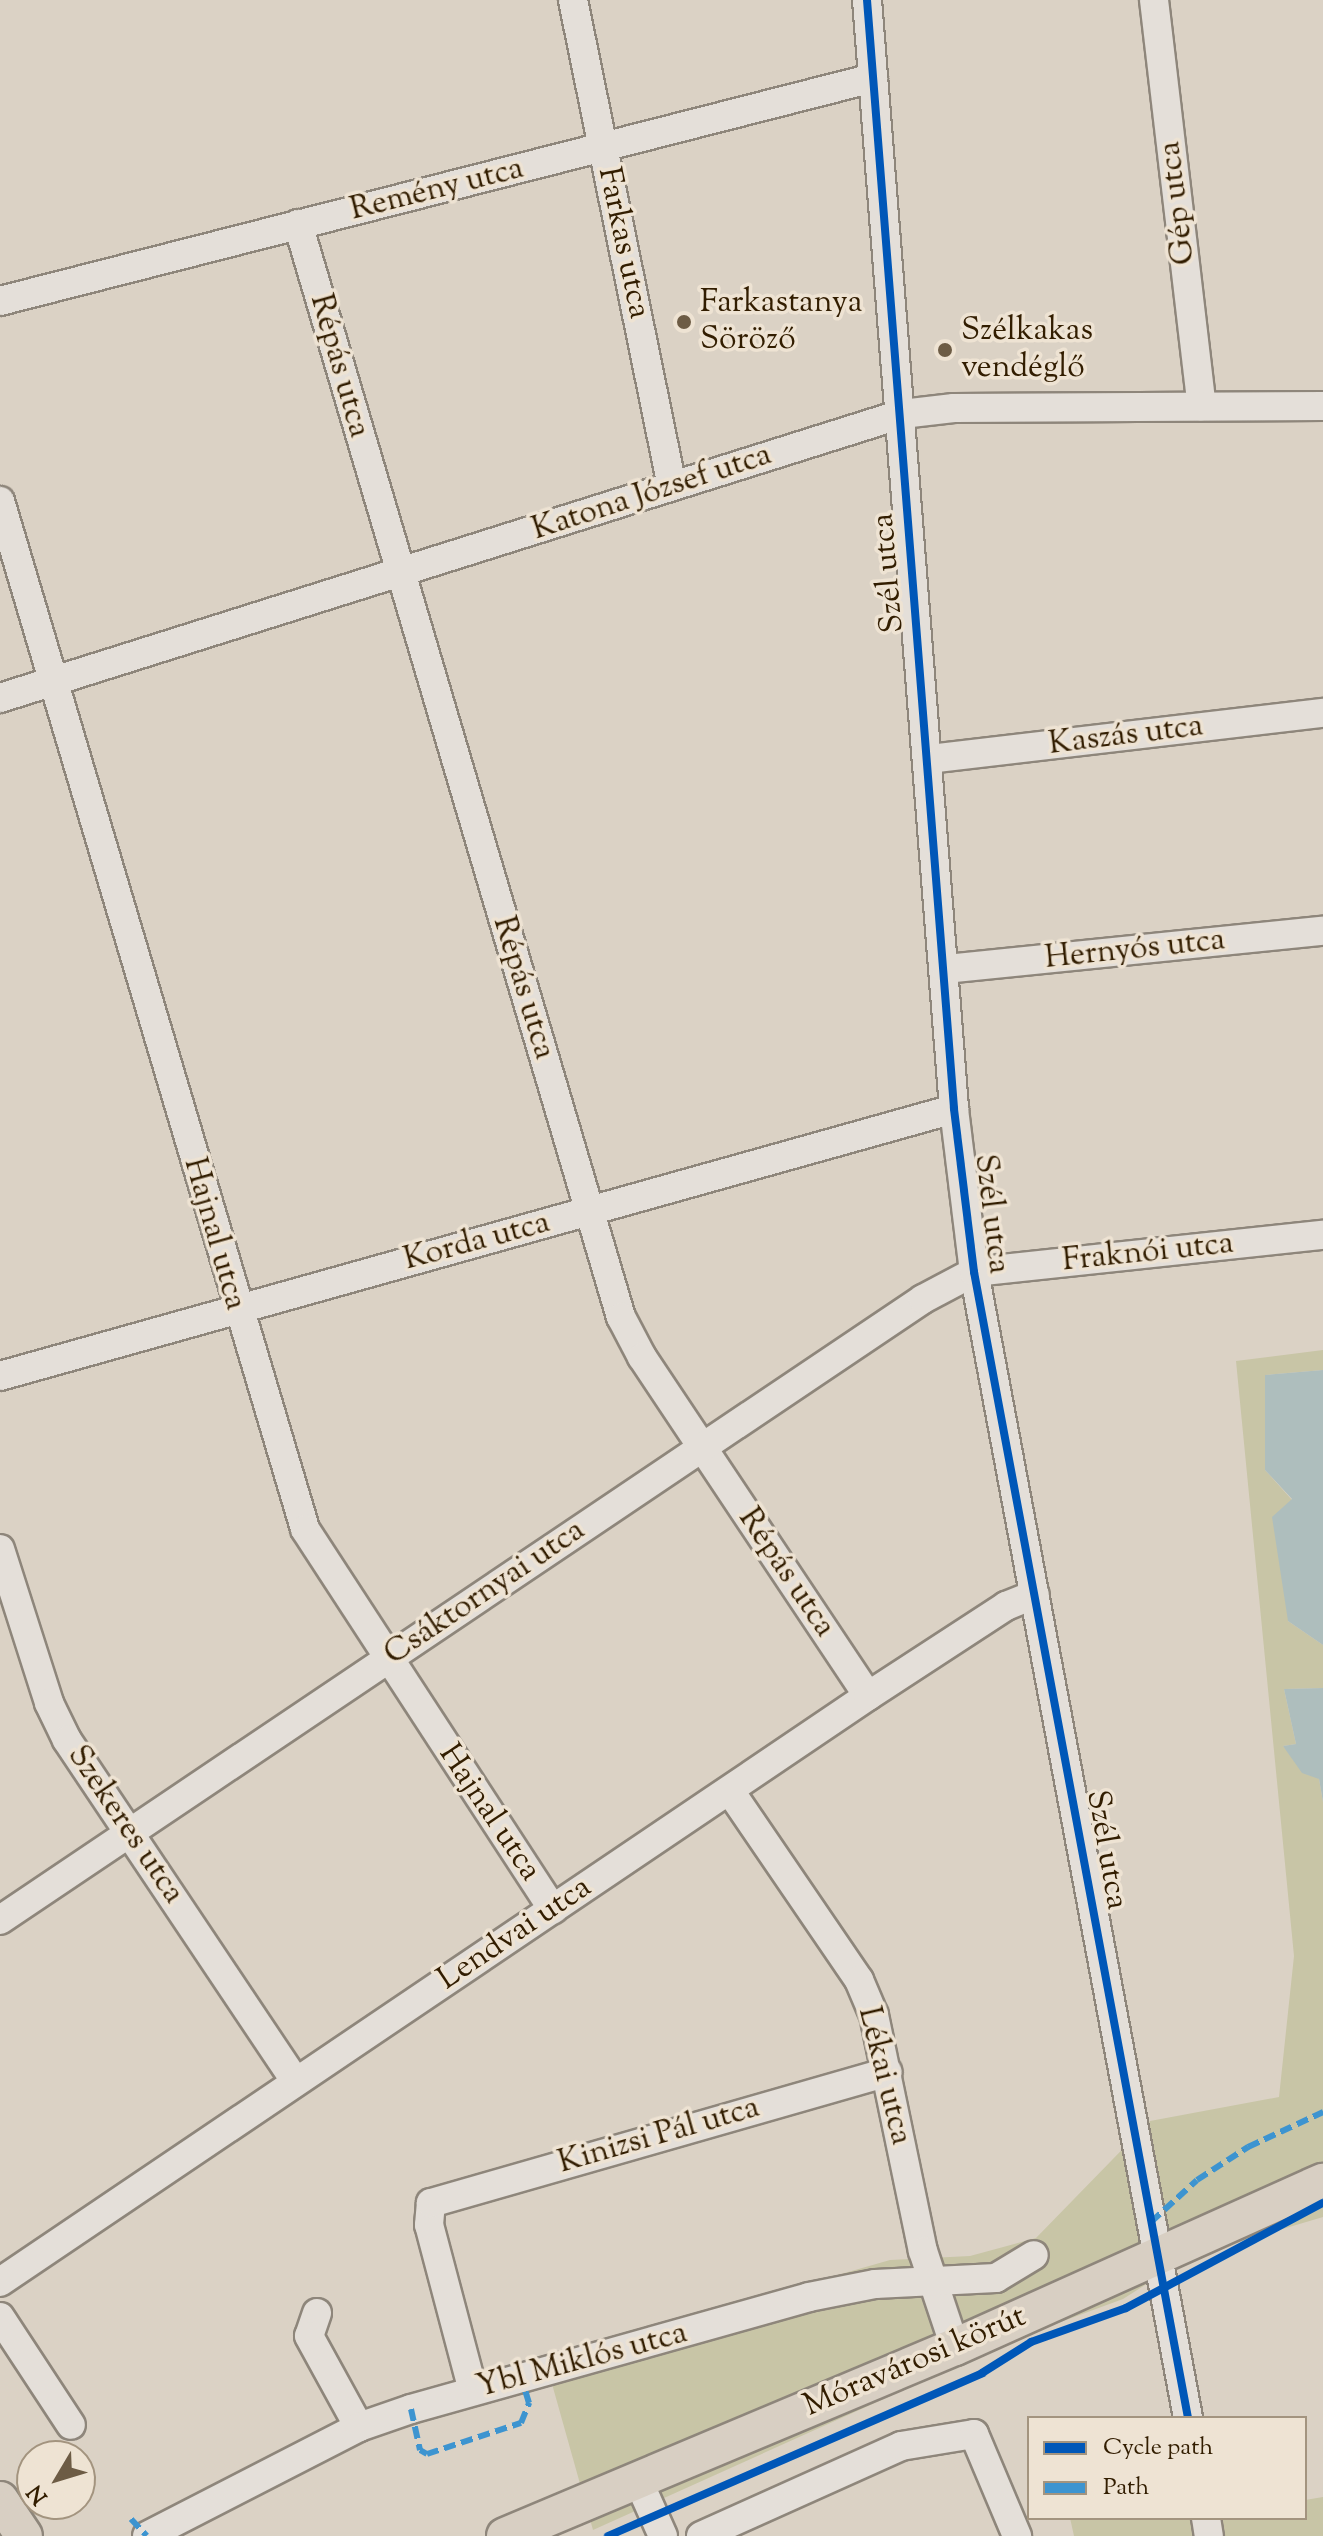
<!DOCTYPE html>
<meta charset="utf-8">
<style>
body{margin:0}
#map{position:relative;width:1323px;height:2536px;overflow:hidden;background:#dbd2c5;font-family:"Sorts Mill Goudy",serif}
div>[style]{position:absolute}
.green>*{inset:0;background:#c8c5a6}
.water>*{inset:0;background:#aebebd}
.roads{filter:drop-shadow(2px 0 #8e867b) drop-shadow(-2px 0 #8e867b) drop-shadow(0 2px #8e867b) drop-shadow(0 -2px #8e867b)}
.minor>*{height:28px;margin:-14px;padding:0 14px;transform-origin:14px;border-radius:14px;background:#e4dfd9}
.major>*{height:36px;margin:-18px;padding:0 18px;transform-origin:18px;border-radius:18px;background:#d8cfc3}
.quiet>*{height:6px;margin-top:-3px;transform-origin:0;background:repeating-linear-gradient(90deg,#3d94d0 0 12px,transparent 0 18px)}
.cycleway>*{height:8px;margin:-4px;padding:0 4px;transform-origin:4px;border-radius:4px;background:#0057b8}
.dots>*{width:22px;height:22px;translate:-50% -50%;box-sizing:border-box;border:4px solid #eee3d3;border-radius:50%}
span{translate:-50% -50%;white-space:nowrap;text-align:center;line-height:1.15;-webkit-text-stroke:7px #eee3d3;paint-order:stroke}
.street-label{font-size:32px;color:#321d00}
.poi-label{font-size:32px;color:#321d00}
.left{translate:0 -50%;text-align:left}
.legend{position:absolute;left:1027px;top:2416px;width:280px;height:104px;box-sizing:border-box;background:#eee3d3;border:2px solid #a3947f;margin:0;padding:10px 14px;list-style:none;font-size:24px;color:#321d00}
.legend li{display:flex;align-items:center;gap:16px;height:40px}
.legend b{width:40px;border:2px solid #a3947f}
.north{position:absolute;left:16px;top:2440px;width:80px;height:80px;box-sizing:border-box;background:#eee3d3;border:2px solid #a3947f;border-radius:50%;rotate:232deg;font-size:22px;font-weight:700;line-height:32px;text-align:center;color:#321d00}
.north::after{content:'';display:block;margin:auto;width:28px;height:36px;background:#6d5c45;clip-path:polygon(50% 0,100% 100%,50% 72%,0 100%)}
</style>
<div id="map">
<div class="green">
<i style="clip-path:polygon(1323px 1350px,1323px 1370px,1265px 1375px,1265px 1470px,1292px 1500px,1288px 1621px,1323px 1645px,1323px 1688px,1284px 1689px,1296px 1744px,1283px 1746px,1319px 1779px,1323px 1802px,1323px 2217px,1189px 2257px,1123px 2299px,1028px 2334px,593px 2530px,545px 2359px,890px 2260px,970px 2256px,1036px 2238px,1150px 2121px,1279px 2097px,1294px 1956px,1236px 1361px)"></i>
<i style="clip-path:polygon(1323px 2497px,1323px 2536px,1074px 2536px,1070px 2518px,1305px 2518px,1305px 2500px)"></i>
</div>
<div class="water">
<i style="clip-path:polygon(1323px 1370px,1323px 1645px,1288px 1621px,1272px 1517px,1292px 1499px,1265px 1470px,1265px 1375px)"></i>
<i style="clip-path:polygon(1323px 1688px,1323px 1802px,1319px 1779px,1302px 1773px,1283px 1746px,1296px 1744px,1284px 1689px)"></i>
</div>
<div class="roads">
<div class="minor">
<i style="left:573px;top:0;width:496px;rotate:78.5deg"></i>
<i style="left:867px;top:0;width:1112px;rotate:85.51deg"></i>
<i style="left:954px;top:1109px;width:164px;rotate:83deg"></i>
<i style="left:974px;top:1272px;width:1166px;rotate:79.42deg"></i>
<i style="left:1154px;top:0;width:409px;rotate:83.3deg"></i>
<i style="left:298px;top:224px;width:1140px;rotate:73.54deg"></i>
<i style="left:621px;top:1317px;width:45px;rotate:62.3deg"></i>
<i style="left:642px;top:1357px;width:407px;rotate:56.3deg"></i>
<i style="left:0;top:301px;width:901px;rotate:-14.33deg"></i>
<i style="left:0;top:501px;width:1072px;rotate:73.47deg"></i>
<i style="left:305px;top:1529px;width:454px;rotate:56.9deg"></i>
<i style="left:0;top:698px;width:946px;rotate:-17.48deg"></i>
<i style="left:902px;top:414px;width:52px;rotate:-6.6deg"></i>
<i style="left:954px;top:408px;width:369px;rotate:-0.3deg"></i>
<i style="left:929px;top:759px;width:397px;rotate:-6.7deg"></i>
<i style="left:946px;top:969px;width:379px;rotate:-5.8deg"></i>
<i style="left:0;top:1376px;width:991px;rotate:-15.64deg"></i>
<i style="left:0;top:1549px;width:162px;rotate:72.3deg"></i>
<i style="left:49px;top:1703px;width:41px;rotate:64.1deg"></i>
<i style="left:67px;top:1740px;width:409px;rotate:56.2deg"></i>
<i style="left:730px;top:1791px;width:229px;rotate:55.7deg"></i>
<i style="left:859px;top:1980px;width:38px;rotate:67deg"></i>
<i style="left:874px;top:2015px;width:241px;rotate:78.3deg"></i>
<i style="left:923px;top:2251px;width:101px;rotate:71.6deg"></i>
<i style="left:0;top:1920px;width:1112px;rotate:-33.93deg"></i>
<i style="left:923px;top:1299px;width:58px;rotate:-27.9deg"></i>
<i style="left:974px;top:1272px;width:351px;rotate:-6.1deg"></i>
<i style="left:0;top:2282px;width:1047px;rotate:-34.02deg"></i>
<i style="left:868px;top:1696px;width:165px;rotate:-33.1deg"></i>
<i style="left:1006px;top:1606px;width:31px;rotate:-22deg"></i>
<i style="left:317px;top:2313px;width:24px;rotate:109deg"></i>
<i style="left:309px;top:2336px;width:104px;rotate:61.2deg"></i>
<i style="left:0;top:2317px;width:129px;rotate:56.7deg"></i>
<i style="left:473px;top:2391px;width:172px;rotate:-104.8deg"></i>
<i style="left:429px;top:2225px;width:22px;rotate:-85deg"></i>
<i style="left:431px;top:2203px;width:475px;rotate:-16deg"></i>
<i style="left:638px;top:2480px;width:61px;rotate:65.9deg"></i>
<i style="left:1206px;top:2518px;width:18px;rotate:81deg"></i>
<i style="left:147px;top:2536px;width:238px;rotate:-27.2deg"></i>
<i style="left:359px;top:2427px;width:55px;rotate:-19.1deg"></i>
<i style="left:411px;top:2409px;width:413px;rotate:-15.7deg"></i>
<i style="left:809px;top:2297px;width:67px;rotate:-11.1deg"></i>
<i style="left:875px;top:2284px;width:121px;rotate:-2.8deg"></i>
<i style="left:996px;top:2278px;width:44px;rotate:-31.2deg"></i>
<i style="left:701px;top:2536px;width:219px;rotate:-24.2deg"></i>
<i style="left:901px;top:2446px;width:74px;rotate:-9.3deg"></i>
<i style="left:974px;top:2434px;width:111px;rotate:67.1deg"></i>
</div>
<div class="major">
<i style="left:0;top:2500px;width:43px;rotate:56.3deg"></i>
<i style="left:505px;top:2536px;width:488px;rotate:-22.8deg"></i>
<i style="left:955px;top:2347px;width:403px;rotate:-24.2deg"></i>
</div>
</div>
<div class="quiet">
<i style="left:1151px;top:2222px;width:62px;rotate:-42.4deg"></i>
<i style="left:1197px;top:2180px;width:61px;rotate:-32.9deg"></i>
<i style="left:1248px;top:2147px;width:83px;rotate:-25deg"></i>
<i style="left:411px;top:2409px;width:42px;rotate:77.6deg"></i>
<i style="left:420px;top:2450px;width:8px;rotate:30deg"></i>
<i style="left:427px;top:2454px;width:99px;rotate:-18.3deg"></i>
<i style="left:521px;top:2423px;width:22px;rotate:-68deg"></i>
<i style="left:529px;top:2403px;width:27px;rotate:-107deg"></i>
<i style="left:131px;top:2519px;width:23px;rotate:47deg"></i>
</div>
<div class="cycleway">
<i style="left:867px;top:0;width:1112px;rotate:85.51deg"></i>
<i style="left:954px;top:1109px;width:164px;rotate:83deg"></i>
<i style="left:974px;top:1272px;width:1166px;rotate:79.42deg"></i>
<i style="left:608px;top:2536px;width:408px;rotate:-23.5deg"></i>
<i style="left:982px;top:2373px;width:58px;rotate:-32.3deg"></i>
<i style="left:1031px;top:2342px;width:101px;rotate:-19.7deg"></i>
<i style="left:1126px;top:2308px;width:223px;rotate:-28.1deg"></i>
</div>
<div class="dots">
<i style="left:684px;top:322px;background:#6d5c45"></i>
<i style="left:945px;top:350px;background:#6d5c45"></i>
</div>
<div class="street-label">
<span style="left:437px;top:190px;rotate:-14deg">Remény utca</span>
<span style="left:1178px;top:203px;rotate:-97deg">Gép utca</span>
<span style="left:623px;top:243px;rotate:78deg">Farkas utca</span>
<span style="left:339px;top:366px;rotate:74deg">Répás utca</span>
<span style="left:652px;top:493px;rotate:-18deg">Katona József utca</span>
<span style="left:889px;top:573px;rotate:-95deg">Szél utca</span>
<span style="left:1126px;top:736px;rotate:-7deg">Kaszás utca</span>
<span style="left:1135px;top:950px;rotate:-6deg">Hernyós utca</span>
<span style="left:523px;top:988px;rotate:73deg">Répás utca</span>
<span style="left:991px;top:1214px;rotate:83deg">Szél utca</span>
<span style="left:214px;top:1234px;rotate:74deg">Hajnal utca</span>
<span style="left:477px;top:1242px;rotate:-15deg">Korda utca</span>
<span style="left:1148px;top:1253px;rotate:-6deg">Fraknói utca</span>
<span style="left:786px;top:1573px;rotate:56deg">Répás utca</span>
<span style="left:485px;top:1593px;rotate:-34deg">Csáktornyai utca</span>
<span style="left:489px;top:1813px;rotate:56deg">Hajnal utca</span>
<span style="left:125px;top:1825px;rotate:56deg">Szekeres utca</span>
<span style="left:1106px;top:1850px;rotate:80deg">Szél utca</span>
<span style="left:515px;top:1934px;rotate:-34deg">Lendvai utca</span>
<span style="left:884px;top:2076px;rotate:76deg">Lékai utca</span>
<span style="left:659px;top:2136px;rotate:-16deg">Kinizsi Pál utca</span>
<span style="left:582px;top:2361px;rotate:-15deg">Ybl Miklós utca</span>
<span style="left:915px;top:2362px;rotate:-23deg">Móravárosi körút</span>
</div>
<div class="poi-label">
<span class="left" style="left:700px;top:322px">Farkastanya<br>Söröző</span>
<span class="left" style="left:961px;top:350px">Szélkakas<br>vendéglő</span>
</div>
<ul class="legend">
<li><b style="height:10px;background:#0057b8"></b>Cycle path</li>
<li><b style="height:10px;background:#3d94d0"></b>Path</li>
</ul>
<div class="north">N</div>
</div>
